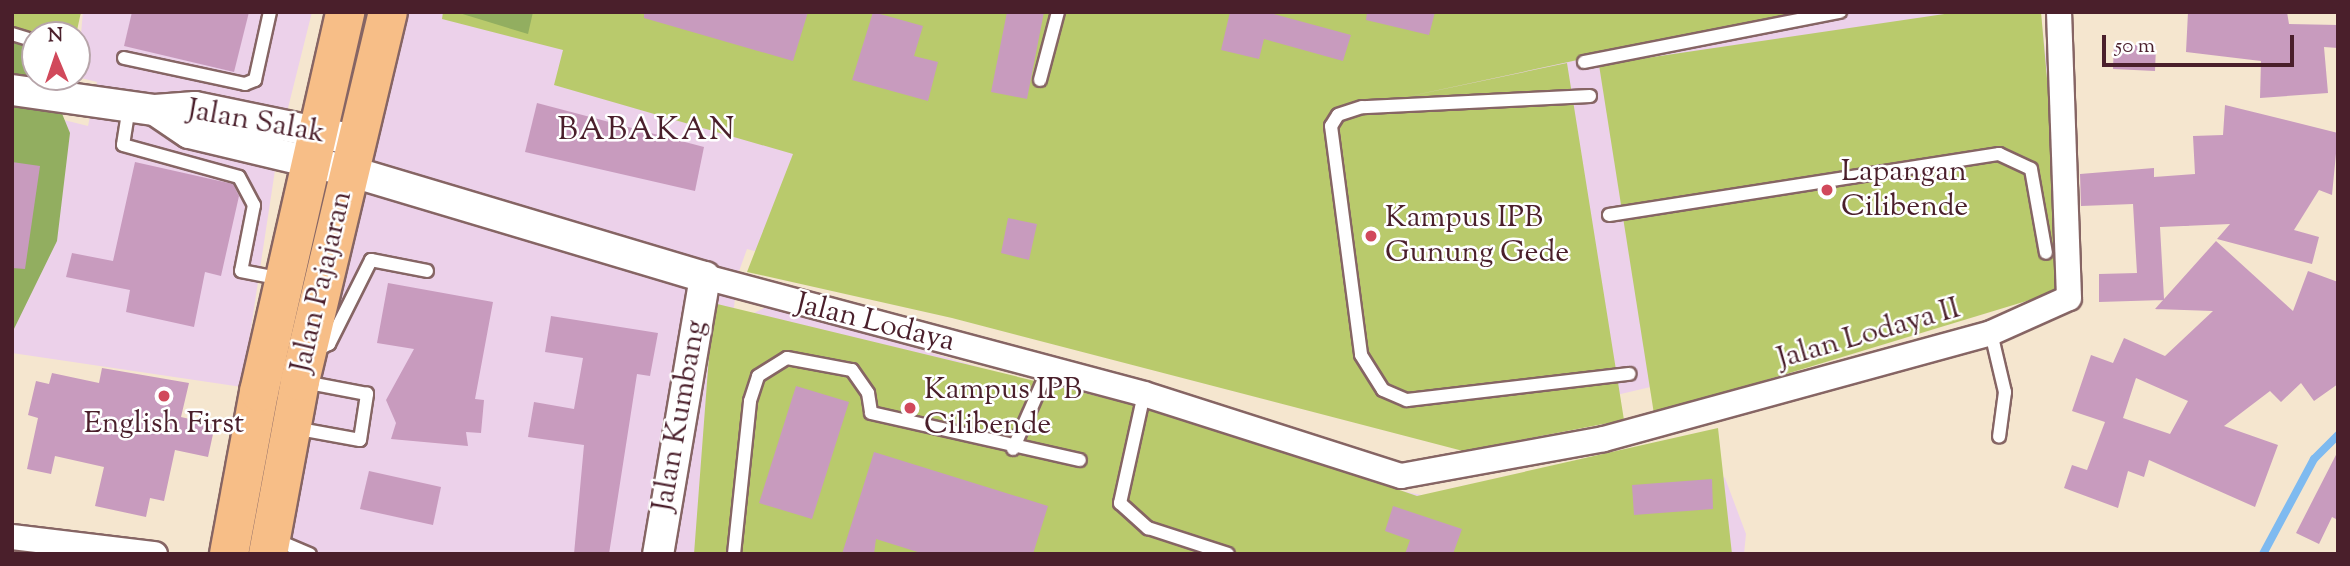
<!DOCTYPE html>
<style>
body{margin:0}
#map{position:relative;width:2350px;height:566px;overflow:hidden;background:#f5e6cf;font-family:"Sorts Mill Goudy",serif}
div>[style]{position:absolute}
.built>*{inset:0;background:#ecd1ea}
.green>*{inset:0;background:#b9ca6c}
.forest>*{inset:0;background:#92ae60}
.stream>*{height:8px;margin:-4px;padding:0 4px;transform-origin:4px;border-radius:4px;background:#7ebaf0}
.building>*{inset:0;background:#c89bbe}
.roads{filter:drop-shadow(2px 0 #866564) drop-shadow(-2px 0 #866564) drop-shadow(0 2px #866564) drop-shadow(0 -2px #866564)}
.service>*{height:12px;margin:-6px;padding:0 6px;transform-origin:6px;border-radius:6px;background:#fff}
.minor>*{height:24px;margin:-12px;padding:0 12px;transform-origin:12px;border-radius:12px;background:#fff}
.tertiary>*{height:30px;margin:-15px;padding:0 15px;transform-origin:15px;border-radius:15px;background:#fff}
.trunk>*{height:38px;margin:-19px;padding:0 19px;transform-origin:19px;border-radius:19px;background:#f7be87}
.dots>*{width:19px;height:19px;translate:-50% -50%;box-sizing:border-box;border:4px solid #fff;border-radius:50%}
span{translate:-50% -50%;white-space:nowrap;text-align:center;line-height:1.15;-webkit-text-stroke:5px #fff;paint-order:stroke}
.street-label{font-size:30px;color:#4a1f2b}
.poi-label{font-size:30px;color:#4a1f2b}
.left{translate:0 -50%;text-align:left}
.neighbourhood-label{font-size:32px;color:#4a1f2b;letter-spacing:2px}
.frame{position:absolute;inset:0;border:14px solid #4a1f2b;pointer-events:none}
.north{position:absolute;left:21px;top:21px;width:70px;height:70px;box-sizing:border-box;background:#fff;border:2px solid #b7a5aa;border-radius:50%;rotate:358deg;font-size:19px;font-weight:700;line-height:28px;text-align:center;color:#4a1f2b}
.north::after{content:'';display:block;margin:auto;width:24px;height:32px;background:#d1495b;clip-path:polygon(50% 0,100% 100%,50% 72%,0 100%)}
.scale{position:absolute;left:2102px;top:35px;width:192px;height:32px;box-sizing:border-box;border:4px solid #4a1f2b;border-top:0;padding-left:9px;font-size:21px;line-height:24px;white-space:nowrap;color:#4a1f2b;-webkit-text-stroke:5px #fff;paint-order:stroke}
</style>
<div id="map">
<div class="built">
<i style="clip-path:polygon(83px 12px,312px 12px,279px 144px,242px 387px,12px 353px,12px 107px,88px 126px,97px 82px,77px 77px)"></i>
<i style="clip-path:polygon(392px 12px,2040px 12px,2066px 199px,1676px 381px,1433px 438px,747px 249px,738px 274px,732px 323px,773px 304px,1336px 477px,1449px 501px,1681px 449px,1725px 478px,1746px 534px,1744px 554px,288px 554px)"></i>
</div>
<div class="green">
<i style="clip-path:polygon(12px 12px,81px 12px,76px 35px,35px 35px,35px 72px,12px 68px)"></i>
<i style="clip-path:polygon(443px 12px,1801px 12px,1401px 98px,1567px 63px,1624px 420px,1463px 451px,952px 318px,747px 272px,793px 154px,554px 85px,563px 50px,442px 19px)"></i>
<i style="clip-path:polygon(1958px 12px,2041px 12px,2066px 289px,1654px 414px,1599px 65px)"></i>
<i style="clip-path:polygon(713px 303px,1192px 419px,1417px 496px,1718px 428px,1732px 554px,694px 554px)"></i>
</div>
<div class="forest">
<i style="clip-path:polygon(456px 12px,533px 12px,528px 34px)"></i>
<i style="clip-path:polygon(12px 29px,29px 32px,35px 77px,47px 77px,70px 133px,57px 241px,12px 333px)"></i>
</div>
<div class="stream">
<i style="left:2263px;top:554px;width:108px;rotate:-61.8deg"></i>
<i style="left:2314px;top:459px;width:34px;rotate:-45deg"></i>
</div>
<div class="building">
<i style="clip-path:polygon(132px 12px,249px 12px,234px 72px,124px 46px)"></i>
<i style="clip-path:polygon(644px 12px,808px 12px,793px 61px,644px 18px)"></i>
<i style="clip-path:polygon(873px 12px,923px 26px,914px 56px,938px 62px,928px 101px,852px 80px)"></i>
<i style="clip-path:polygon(1007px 12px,1044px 12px,1027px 99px,991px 92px)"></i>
<i style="clip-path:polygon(1230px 12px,1266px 12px,1351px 35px,1343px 61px,1264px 39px,1259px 59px,1221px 50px)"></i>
<i style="clip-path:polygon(1367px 12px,1435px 12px,1429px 35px,1366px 20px)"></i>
<i style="clip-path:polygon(2188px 12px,2287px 12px,2289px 24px,2338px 25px,2338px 48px,2324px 47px,2328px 93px,2260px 98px,2261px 61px,2186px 52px)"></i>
<i style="clip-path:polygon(2114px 44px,2156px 46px,2155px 71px,2113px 69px)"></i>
<i style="clip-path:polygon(537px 103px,704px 147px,695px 191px,525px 152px)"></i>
<i style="clip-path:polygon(evenodd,2225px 105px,2338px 133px,2332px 195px,2319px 190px,2294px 230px,2319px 237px,2312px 264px,2217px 239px,2230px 224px,2160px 227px,2164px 299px,2216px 241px,2293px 311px,2308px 271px,2338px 282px,2338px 384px,2314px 401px,2301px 383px,2281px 402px,2270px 391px,2224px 426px,2278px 445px,2255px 507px,2149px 460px,2144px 477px,2128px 471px,2118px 508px,2064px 488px,2072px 465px,2087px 470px,2105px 422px,2072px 411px,2091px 355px,2113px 363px,2124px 338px,2165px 356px,2213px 311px,2155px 309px,2163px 300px,2099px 302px,2099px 274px,2137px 273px,2133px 204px,2081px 206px,2080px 174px,2154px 168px,2154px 177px,2195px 174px,2193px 136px,2223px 135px,2225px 105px,2136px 378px,2188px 401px,2170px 434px,2123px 418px,2136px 378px)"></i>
<i style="clip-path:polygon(12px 162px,40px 166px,25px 269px,12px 268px)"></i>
<i style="clip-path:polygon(135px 162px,233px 184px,239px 196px,221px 276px,205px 272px,194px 327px,126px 312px,130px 290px,66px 277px,72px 253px,113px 261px)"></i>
<i style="clip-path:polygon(1008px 218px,1037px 224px,1029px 260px,1001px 253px)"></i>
<i style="clip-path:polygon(388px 283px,493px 302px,475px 399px,484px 400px,481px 433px,466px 432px,468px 446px,391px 439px,396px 423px,386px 400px,414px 349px,377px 343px)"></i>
<i style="clip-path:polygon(551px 316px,658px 333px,650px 376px,637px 374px,609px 554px,574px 554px,584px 445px,528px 437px,534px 402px,574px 409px,583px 358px,545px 352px)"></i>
<i style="clip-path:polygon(102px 368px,189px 383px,181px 417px,215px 425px,208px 457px,175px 450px,164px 501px,150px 498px,146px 517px,95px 506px,104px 467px,55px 456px,51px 474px,27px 469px,38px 418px,28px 415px,36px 381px,49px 384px,52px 373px,99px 383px)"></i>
<i style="clip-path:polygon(796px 386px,849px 402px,812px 519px,759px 503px)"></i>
<i style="clip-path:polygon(2338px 451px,2338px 520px,2332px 517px,2319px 544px,2296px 533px)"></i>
<i style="clip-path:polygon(874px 452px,1048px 506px,1033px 554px,924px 554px,876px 539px,874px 554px,842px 554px)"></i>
<i style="clip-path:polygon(369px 471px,441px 487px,433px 525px,360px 509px)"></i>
<i style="clip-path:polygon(1712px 479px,1713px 509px,1634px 515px,1632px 485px)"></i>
<i style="clip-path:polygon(1393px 506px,1462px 529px,1453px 554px,1405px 554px,1410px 540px,1385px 531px)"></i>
</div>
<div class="roads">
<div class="service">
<i style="left:12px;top:34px;width:24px;rotate:17deg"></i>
<i style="left:124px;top:58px;width:124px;rotate:12.1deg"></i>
<i style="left:245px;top:84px;width:11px;rotate:-22deg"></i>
<i style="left:255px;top:80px;width:70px;rotate:-77.6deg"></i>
<i style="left:1584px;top:62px;width:261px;rotate:-11.1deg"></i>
<i style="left:1040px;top:80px;width:70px;rotate:-75.2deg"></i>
<i style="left:1590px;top:96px;width:228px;rotate:177.2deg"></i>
<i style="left:1362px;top:107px;width:25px;rotate:162deg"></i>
<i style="left:1338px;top:115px;width:13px;rotate:122deg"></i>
<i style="left:1331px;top:126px;width:231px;rotate:82.5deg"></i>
<i style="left:1361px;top:355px;width:41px;rotate:57.8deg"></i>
<i style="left:1383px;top:390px;width:26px;rotate:23deg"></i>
<i style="left:1407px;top:400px;width:224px;rotate:-6.7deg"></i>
<i style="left:129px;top:107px;width:38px;rotate:99deg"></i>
<i style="left:123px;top:145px;width:120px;rotate:15.4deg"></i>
<i style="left:239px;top:177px;width:32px;rotate:62deg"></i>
<i style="left:254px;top:205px;width:67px;rotate:101.1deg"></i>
<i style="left:241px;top:271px;width:42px;rotate:11deg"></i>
<i style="left:1609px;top:215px;width:395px;rotate:-8.9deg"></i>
<i style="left:1999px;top:154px;width:35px;rotate:25deg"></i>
<i style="left:2031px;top:169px;width:85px;rotate:79.9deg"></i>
<i style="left:1991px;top:333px;width:61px;rotate:76.7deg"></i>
<i style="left:2005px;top:392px;width:45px;rotate:97.6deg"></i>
<i style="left:315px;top:351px;width:16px;rotate:-27deg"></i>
<i style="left:329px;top:344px;width:94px;rotate:-63.4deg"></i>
<i style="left:371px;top:260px;width:57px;rotate:11.1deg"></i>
<i style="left:1144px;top:394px;width:112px;rotate:102.4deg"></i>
<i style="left:1120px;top:503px;width:38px;rotate:42deg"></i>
<i style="left:1148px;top:528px;width:84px;rotate:18deg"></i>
<i style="left:294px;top:428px;width:67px;rotate:10.3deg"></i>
<i style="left:360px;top:440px;width:47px;rotate:-81.3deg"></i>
<i style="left:367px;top:394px;width:64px;rotate:-169.2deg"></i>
<i style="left:1013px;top:449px;width:86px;rotate:-66.1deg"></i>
<i style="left:274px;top:539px;width:39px;rotate:23deg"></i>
<i style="left:734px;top:554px;width:154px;rotate:-84deg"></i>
<i style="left:750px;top:401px;width:26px;rotate:-72deg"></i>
<i style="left:758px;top:376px;width:34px;rotate:-32deg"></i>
<i style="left:787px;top:358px;width:66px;rotate:10.5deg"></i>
<i style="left:852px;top:370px;width:28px;rotate:55deg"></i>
<i style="left:868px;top:393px;width:20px;rotate:81deg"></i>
<i style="left:871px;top:413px;width:214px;rotate:12.7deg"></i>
</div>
<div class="minor">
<i style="left:705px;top:277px;width:454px;rotate:14.9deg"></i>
<i style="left:1144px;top:394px;width:270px;rotate:17.7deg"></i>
<i style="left:1401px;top:476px;width:206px;rotate:-10.3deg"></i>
<i style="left:1604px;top:439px;width:401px;rotate:-15.3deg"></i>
<i style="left:1991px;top:333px;width:85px;rotate:-24.2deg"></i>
<i style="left:2069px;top:298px;width:286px;rotate:-92deg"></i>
<i style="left:12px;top:537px;width:144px;rotate:6.8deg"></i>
</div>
<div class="tertiary">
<i style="left:12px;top:90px;width:144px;rotate:8deg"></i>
<i style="left:155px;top:110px;width:40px;rotate:-4.3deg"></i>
<i style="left:195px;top:107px;width:148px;rotate:11.7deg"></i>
<i style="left:155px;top:110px;width:41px;rotate:34.1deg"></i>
<i style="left:189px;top:133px;width:164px;rotate:13.4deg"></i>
<i style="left:349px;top:171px;width:371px;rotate:16.6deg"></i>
<i style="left:705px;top:277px;width:281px;rotate:99.6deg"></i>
</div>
<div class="trunk">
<i style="left:229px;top:554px;width:165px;rotate:-79.5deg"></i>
<i style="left:259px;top:392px;width:390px;rotate:-77.2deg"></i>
<i style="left:268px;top:554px;width:176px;rotate:-79.5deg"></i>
<i style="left:300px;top:381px;width:379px;rotate:-76.6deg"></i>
</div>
</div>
<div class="dots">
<i style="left:1827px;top:190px;background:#d1495b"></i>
<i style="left:1371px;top:236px;background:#d1495b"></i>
<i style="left:164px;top:396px;background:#d1495b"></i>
<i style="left:910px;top:408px;background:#d1495b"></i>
</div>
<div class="street-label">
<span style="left:256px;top:123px;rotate:10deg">Jalan Salak</span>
<span style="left:323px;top:282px;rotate:-77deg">Jalan Pajajaran</span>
<span style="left:875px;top:324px;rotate:14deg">Jalan Lodaya</span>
<span style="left:1869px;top:335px;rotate:-16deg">Jalan Lodaya II</span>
<span style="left:681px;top:416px;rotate:-80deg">Jalan Kumbang</span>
</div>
<div class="poi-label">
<span class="left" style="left:1841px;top:190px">Lapangan<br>Cilibende</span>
<span class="left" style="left:1385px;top:236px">Kampus IPB<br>Gunung Gede</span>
<span class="left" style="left:924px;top:408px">Kampus IPB<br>Cilibende</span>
<span style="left:164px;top:425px">English First</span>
</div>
<div class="neighbourhood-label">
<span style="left:647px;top:131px">BABAKAN</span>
</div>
<div class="frame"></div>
<div class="north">N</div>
<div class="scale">50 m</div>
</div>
